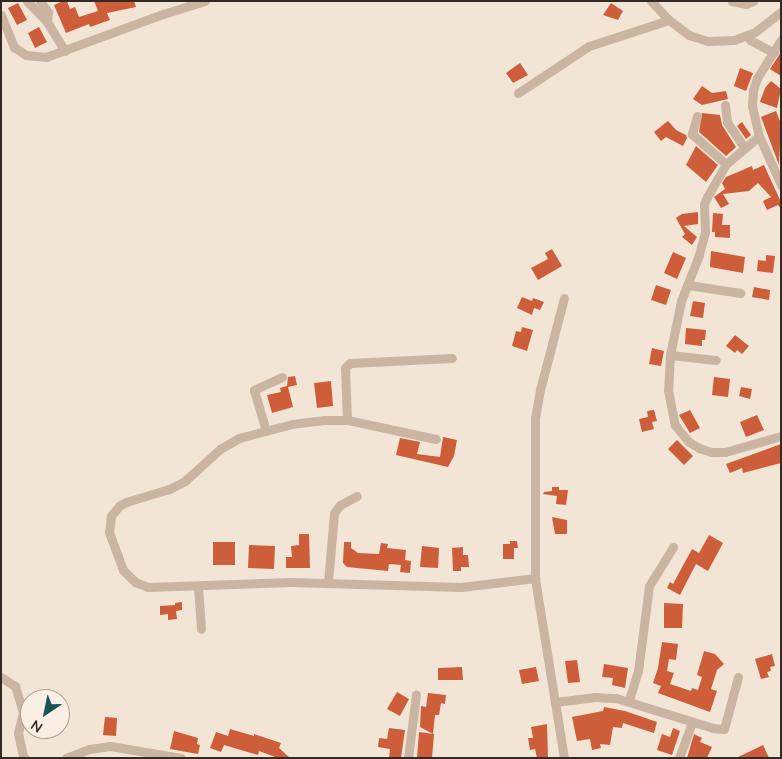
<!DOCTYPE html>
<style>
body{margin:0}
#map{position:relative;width:782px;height:759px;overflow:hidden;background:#f2e5d6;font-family:"Nunito Sans",sans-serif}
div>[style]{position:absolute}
.building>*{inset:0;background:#cd5e39}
.minor>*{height:9px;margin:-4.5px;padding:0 4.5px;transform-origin:4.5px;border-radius:4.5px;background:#cab5a2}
span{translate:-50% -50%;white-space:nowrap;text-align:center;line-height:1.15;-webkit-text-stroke:4px #faefe2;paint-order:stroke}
.frame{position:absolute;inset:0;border:2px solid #342a25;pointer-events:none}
.north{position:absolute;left:20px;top:689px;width:50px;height:50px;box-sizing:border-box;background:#faefe2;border:1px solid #aba096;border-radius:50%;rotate:214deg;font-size:14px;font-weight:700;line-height:20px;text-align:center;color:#342a25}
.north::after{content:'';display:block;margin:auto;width:18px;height:22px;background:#185358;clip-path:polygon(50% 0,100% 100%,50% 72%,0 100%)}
</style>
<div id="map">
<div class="building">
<i style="clip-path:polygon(63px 1px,67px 1px,70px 9px,75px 7px,79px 17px,98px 11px,94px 1px,134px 1px,136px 7px,107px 13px,110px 20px,90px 27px,89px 24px,66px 33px,54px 5px)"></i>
<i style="clip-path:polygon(18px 3px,27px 20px,17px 25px,8px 8px)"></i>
<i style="clip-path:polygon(611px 3px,623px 11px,618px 20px,603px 15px)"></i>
<i style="clip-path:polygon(39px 27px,47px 42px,35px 48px,28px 33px)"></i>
<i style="clip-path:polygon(781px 52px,781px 76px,770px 69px)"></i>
<i style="clip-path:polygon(520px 63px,528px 75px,513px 83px,506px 73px)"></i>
<i style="clip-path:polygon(740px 68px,753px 73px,746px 91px,734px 86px)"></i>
<i style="clip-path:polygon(771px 81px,781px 89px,777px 108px,760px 102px,765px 88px)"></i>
<i style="clip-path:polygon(702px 86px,712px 93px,726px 91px,728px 99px,702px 105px,693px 99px)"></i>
<i style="clip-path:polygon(776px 111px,781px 124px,779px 165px,761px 117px)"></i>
<i style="clip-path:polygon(702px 113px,720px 115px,722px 125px,736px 147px,726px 156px,699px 132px)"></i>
<i style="clip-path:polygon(668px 121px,676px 130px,686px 135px,687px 138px,683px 146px,666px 137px,661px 141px,654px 132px)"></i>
<i style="clip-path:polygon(742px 122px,751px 135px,746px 139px,737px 126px)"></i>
<i style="clip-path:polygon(696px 146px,718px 165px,706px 182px,686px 165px)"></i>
<i style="clip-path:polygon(764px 165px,781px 202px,781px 209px,778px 205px,767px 210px,763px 201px,771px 197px,758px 183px,749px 191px,723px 194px,729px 204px,721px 208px,714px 197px,725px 189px,722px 183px,726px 177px,752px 166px,753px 170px)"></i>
<i style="clip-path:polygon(698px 212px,698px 224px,684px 226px,697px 237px,692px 245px,682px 237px,685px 234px,676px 218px,682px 214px)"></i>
<i style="clip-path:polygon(713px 213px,723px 214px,722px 225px,730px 225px,730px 238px,715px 237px,715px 232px,712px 232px)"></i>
<i style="clip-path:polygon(552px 249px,562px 266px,538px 280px,531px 268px,548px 259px,545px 253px)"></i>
<i style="clip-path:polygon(711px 251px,745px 257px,743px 273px,710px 267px)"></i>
<i style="clip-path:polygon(673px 252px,686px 258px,677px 279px,664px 273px)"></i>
<i style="clip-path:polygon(766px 255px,775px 256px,773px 273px,757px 271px,758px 260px,766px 261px)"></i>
<i style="clip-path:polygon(656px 285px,671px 290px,666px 305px,651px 300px)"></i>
<i style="clip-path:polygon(754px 287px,770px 290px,769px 300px,752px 297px)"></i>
<i style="clip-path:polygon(522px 297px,532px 301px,533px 298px,544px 302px,540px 310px,534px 308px,532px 315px,517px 308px)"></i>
<i style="clip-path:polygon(693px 301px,705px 303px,703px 318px,690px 316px)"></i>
<i style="clip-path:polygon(522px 327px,533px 330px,527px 351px,512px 346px,516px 331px,521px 332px)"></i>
<i style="clip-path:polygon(686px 328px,706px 330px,705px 340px,702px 340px,702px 346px,685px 344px)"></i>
<i style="clip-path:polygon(735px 335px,749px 346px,742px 354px,737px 350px,735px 353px,726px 346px)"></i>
<i style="clip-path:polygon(652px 348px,664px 351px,661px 366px,649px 364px)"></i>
<i style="clip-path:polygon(295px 376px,297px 385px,288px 387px,293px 407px,272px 413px,267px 395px,281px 392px,280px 388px,287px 386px,288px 377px)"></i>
<i style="clip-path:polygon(714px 377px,730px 379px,728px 397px,712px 395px)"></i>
<i style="clip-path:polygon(331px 381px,333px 406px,317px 408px,314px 383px)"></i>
<i style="clip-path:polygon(741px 387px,752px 389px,750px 399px,739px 396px)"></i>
<i style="clip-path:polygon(654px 410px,657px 421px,652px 422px,654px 429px,642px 432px,639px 419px,648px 417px,647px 411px)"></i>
<i style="clip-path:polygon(690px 410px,700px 428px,690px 433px,679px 415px)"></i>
<i style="clip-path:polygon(757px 415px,764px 430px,746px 437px,740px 422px)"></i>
<i style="clip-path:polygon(443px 437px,457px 440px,454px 456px,448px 467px,396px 455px,400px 438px,420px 442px,417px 454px,440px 457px)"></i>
<i style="clip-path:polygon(677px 440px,693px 456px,684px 465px,668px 449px)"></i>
<i style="clip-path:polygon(781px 444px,781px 463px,743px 473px,742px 468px,730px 473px,726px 464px)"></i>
<i style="clip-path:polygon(552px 487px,559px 487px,559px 490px,568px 490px,566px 505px,556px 504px,557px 496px,543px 494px,544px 492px,552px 491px)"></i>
<i style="clip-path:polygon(552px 517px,567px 520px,567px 534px,555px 534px)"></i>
<i style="clip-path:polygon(299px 534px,309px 534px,310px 568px,286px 568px,286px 557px,292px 557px,291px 546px,299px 545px)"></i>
<i style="clip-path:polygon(709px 535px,723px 543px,708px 571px,696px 564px,680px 595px,667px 588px,670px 582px,673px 584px,692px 549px,699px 553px)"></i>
<i style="clip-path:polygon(510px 541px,517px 541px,518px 548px,514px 548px,514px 559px,503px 559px,503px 544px,510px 544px)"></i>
<i style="clip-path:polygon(213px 542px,235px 542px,235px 565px,213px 565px)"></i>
<i style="clip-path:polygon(344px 542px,351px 542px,351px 548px,358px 553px,379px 554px,381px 543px,388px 544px,387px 548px,406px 550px,405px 560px,411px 561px,410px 573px,400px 572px,401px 565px,389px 564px,388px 571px,347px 567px,343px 563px)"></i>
<i style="clip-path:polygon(249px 545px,275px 546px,274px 569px,248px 568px)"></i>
<i style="clip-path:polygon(422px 546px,439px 548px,438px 568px,420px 567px)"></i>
<i style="clip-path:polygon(463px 547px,463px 555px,468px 555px,469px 567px,461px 567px,461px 571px,453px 571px,452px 548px)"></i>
<i style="clip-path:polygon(182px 602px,182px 610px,176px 611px,177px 619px,168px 620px,168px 614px,160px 615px,160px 606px,175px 605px,175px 603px)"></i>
<i style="clip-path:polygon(664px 603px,683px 604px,682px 628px,664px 628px)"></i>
<i style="clip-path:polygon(662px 642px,678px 644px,676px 660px,669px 659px,667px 671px,674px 673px,670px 684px,691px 691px,692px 688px,698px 690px,702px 677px,697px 675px,704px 651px,715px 654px,724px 664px,717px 670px,711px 689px,717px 691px,710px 712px,658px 693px,661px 686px,653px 683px,658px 668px)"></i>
<i style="clip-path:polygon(772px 654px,775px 666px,770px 667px,771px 671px,767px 672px,769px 677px,761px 679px,755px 659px)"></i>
<i style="clip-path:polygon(577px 660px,580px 682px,568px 683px,565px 661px)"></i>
<i style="clip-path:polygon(604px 664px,628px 668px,625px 688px,612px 685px,613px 678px,602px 677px)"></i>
<i style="clip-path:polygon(462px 667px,463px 680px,438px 680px,438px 668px)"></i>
<i style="clip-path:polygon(536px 667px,539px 681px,522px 684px,519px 670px)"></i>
<i style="clip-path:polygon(397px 692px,409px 699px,400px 716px,387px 709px)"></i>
<i style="clip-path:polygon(428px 693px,446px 695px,445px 704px,441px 703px,439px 715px,435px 715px,433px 734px,420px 727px,421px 706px,426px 707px)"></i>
<i style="clip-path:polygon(604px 707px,625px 711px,657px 722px,654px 733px,623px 723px,622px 728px,613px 727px,610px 745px,600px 744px,601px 748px,592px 750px,590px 739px,577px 741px,572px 717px,603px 711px)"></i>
<i style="clip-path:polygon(105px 717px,117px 718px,116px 736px,103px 735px)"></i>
<i style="clip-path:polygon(547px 724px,548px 758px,537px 758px,535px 749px,530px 750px,528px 738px,533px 738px,531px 727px)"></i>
<i style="clip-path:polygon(389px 728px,405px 730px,401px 758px,389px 758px,390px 749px,378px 747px,379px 738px,387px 739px)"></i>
<i style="clip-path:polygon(673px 728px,680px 731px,672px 755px,657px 750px,662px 734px,670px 737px)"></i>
<i style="clip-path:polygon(230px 729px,254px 736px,254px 734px,281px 743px,279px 748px,290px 758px,278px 758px,259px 751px,258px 755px,224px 745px,221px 752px,210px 748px,216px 732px,228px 736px)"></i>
<i style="clip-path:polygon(174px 731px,198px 738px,197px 744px,200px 745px,198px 754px,170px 749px)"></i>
<i style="clip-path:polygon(419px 732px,434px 734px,432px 758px,417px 758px)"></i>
<i style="clip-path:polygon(694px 734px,702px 738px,700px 742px,712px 747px,707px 758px,687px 758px)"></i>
<i style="clip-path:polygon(763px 745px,769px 758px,736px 758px)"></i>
</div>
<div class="minor">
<i style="left:27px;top:1px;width:29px;rotate:46deg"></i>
<i style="left:47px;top:22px;width:34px;rotate:58deg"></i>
<i style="left:40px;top:1px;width:14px;rotate:54deg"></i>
<i style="left:48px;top:12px;width:10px;rotate:96deg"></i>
<i style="left:651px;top:1px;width:26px;rotate:47deg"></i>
<i style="left:669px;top:20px;width:25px;rotate:37deg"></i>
<i style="left:689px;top:35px;width:20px;rotate:18deg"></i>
<i style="left:708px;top:41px;width:26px;rotate:-2deg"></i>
<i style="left:734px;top:40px;width:22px;rotate:-21deg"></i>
<i style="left:755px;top:32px;width:33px;rotate:-38deg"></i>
<i style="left:732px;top:1px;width:14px;rotate:12deg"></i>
<i style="left:746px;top:4px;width:8px;rotate:-23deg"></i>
<i style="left:1px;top:15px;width:35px;rotate:68deg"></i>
<i style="left:14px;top:47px;width:14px;rotate:34deg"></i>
<i style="left:26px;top:55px;width:20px;rotate:6deg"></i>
<i style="left:46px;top:57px;width:125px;rotate:-20.2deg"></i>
<i style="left:163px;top:14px;width:44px;rotate:-17.2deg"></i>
<i style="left:750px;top:40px;width:27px;rotate:28deg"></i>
<i style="left:781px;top:40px;width:45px;rotate:122.3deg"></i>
<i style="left:757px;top:78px;width:13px;rotate:108deg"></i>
<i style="left:753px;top:90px;width:16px;rotate:94deg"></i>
<i style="left:752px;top:106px;width:31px;rotate:77deg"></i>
<i style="left:759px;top:136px;width:54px;rotate:65.8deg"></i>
<i style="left:518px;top:93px;width:85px;rotate:-33.5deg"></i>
<i style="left:589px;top:46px;width:84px;rotate:-18deg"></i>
<i style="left:725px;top:105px;width:17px;rotate:83deg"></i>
<i style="left:727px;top:122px;width:30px;rotate:56deg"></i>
<i style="left:697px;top:116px;width:19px;rotate:106deg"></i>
<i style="left:692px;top:134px;width:45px;rotate:41.4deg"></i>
<i style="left:759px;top:136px;width:43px;rotate:139.7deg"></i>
<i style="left:726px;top:164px;width:38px;rotate:120deg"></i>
<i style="left:707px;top:197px;width:8px;rotate:113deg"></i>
<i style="left:704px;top:204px;width:28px;rotate:88deg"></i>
<i style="left:705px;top:232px;width:24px;rotate:105deg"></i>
<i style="left:699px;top:255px;width:49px;rotate:111.4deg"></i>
<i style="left:681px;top:301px;width:55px;rotate:101.5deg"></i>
<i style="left:670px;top:355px;width:35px;rotate:93deg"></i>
<i style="left:668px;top:390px;width:36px;rotate:79deg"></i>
<i style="left:675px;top:425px;width:22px;rotate:51deg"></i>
<i style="left:689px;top:442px;width:12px;rotate:31deg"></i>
<i style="left:699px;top:448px;width:13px;rotate:18deg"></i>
<i style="left:711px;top:452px;width:14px"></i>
<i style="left:725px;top:452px;width:58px;rotate:-15.9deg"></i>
<i style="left:688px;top:285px;width:53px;rotate:8.7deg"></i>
<i style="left:670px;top:355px;width:46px;rotate:6.2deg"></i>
<i style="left:347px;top:420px;width:52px;rotate:-92.2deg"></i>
<i style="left:345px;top:368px;width:7px;rotate:-45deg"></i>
<i style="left:350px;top:363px;width:102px;rotate:-2.8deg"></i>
<i style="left:266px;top:431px;width:43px;rotate:-106.3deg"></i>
<i style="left:254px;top:390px;width:31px;rotate:-25deg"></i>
<i style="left:436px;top:439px;width:91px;rotate:-167.9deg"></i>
<i style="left:347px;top:420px;width:23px;rotate:180deg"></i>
<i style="left:324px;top:420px;width:32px;rotate:173deg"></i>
<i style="left:292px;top:424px;width:55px;rotate:165.2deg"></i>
<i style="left:239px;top:438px;width:22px;rotate:150deg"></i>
<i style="left:220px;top:449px;width:47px;rotate:137.6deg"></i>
<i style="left:185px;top:481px;width:18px;rotate:153deg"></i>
<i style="left:169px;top:489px;width:45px;rotate:163.2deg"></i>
<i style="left:126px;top:502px;width:8px;rotate:150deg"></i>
<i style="left:119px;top:506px;width:13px;rotate:129deg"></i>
<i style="left:111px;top:516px;width:16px;rotate:97deg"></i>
<i style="left:109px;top:532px;width:40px;rotate:69.8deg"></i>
<i style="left:123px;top:570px;width:17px;rotate:45deg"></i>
<i style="left:135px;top:582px;width:14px;rotate:21deg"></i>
<i style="left:148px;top:587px;width:143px;rotate:-2deg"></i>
<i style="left:291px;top:582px;width:170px;rotate:1.7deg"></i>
<i style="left:461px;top:587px;width:75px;rotate:-6.9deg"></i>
<i style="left:328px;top:582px;width:69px;rotate:-85deg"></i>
<i style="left:334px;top:513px;width:10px;rotate:-53deg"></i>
<i style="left:340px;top:505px;width:19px;rotate:-28deg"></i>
<i style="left:198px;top:586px;width:43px;rotate:86deg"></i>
<i style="left:1px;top:677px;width:17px;rotate:33deg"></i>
<i style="left:15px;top:686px;width:28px;rotate:73deg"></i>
<i style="left:23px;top:713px;width:21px;rotate:104deg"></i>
<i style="left:18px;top:733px;width:24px;rotate:78deg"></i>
<i style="left:23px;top:756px;width:3px;rotate:45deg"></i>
<i style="left:629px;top:700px;width:30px;rotate:-73deg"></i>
<i style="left:638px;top:671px;width:86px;rotate:-82.6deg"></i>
<i style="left:649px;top:586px;width:46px;rotate:-58.4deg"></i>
<i style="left:555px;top:702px;width:39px;rotate:-7deg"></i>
<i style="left:594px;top:697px;width:22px;rotate:3deg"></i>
<i style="left:616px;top:698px;width:102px;rotate:17.2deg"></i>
<i style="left:713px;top:728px;width:11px;rotate:5deg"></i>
<i style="left:724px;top:729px;width:54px;rotate:-74.9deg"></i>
<i style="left:66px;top:758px;width:25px;rotate:-21deg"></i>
<i style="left:89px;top:749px;width:21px;rotate:-8deg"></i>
<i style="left:110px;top:746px;width:72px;rotate:9.6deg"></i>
<i style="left:408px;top:758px;width:64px;rotate:-82.9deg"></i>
<i style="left:564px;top:758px;width:182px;rotate:-99.2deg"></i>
<i style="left:535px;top:578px;width:160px;rotate:-90deg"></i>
<i style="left:535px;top:418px;width:28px;rotate:-80deg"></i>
<i style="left:540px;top:390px;width:95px;rotate:-75.4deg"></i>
<i style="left:679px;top:758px;width:38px;rotate:-70deg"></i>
</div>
<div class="frame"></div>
<div class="north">N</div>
</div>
